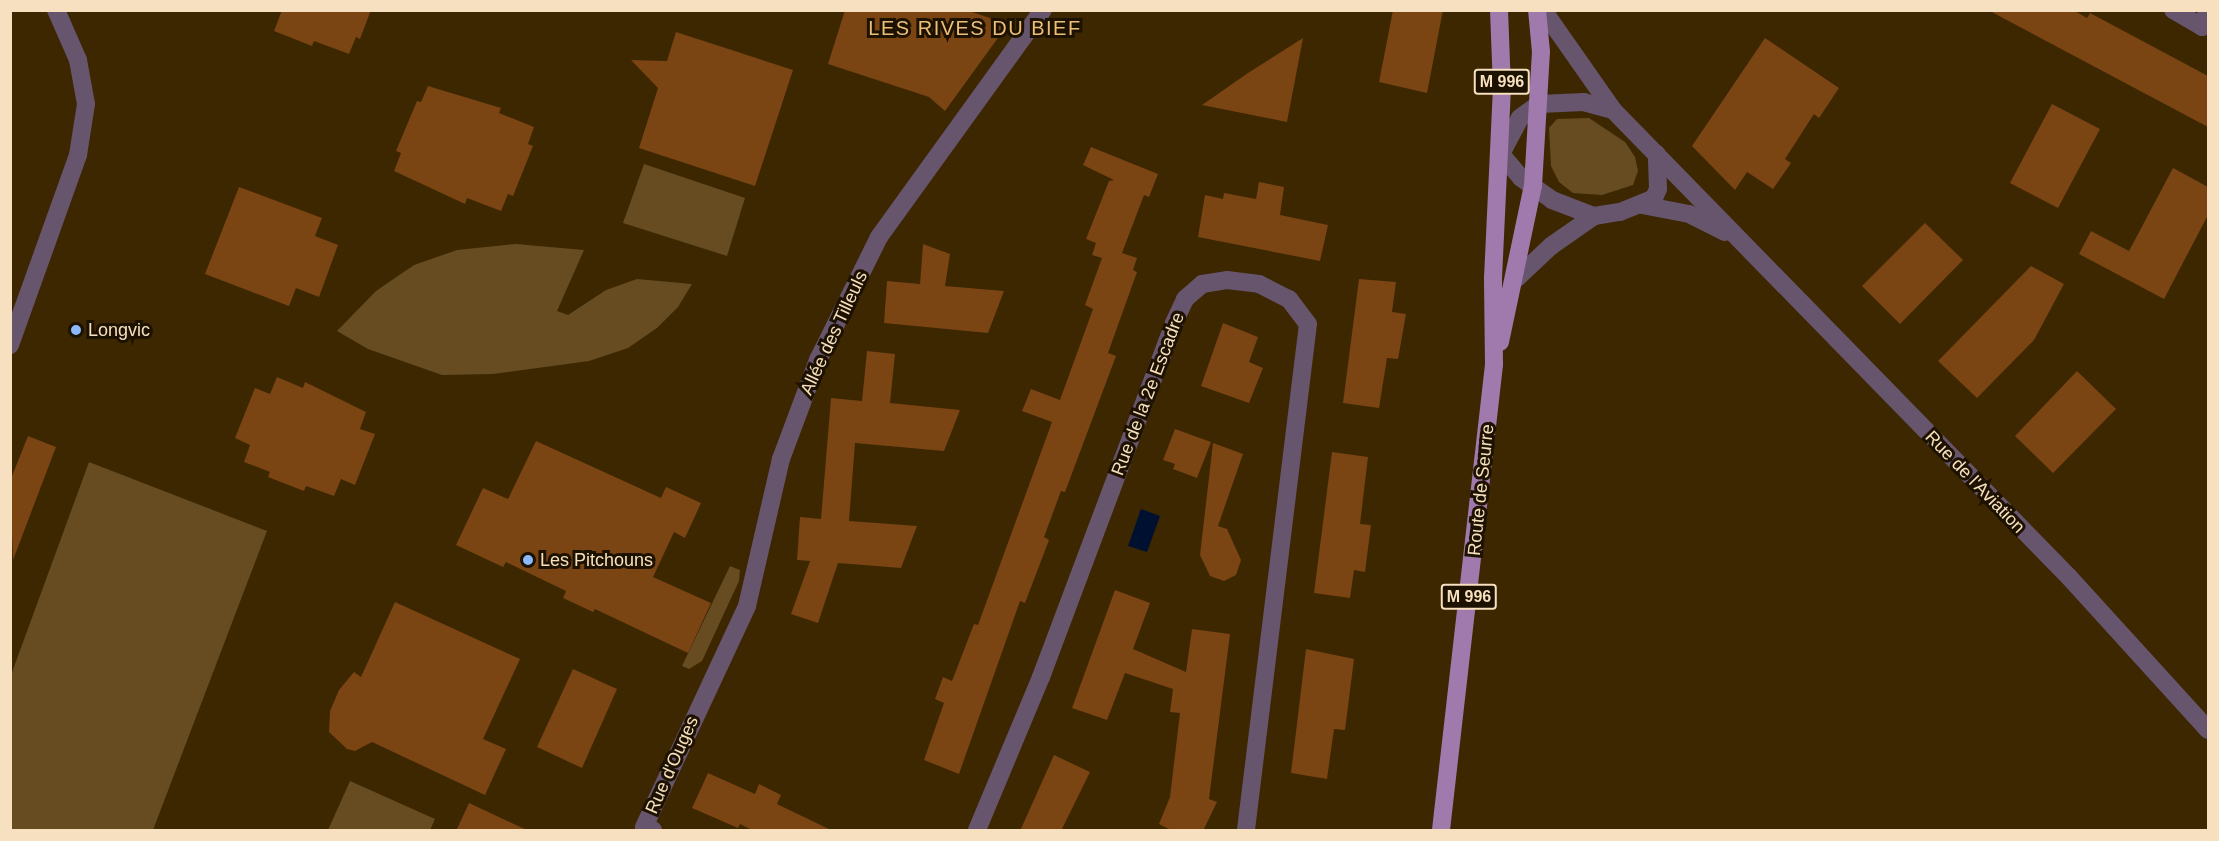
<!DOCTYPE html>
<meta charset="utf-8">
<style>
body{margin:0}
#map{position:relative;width:2219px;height:841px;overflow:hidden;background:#3c2700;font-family:Arial,sans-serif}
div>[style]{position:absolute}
.green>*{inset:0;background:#674c21}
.water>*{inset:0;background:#001031}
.building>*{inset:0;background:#7a4413}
.minor>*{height:18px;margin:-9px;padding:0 9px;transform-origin:9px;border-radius:9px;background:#67546d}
.major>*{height:18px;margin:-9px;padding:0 9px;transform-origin:9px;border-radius:9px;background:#a17aad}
.dots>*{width:16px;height:16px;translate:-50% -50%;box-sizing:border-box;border:3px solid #1d1100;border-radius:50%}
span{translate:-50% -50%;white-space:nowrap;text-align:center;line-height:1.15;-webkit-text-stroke:6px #1d1100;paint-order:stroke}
.shield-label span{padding:2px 4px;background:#1d1100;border:2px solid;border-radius:4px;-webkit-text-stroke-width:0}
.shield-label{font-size:16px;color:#f7e0bf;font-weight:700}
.poi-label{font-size:18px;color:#f7e0bf}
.left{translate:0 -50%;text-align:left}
.street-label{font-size:18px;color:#f7e0bf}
.neighbourhood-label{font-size:20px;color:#ecbf79;letter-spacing:1.5px}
.frame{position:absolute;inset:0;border:12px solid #f7e0bf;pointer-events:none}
</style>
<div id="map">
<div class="green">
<i style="clip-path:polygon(1589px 118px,1625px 142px,1635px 157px,1638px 171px,1633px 185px,1602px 195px,1573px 193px,1559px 182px,1551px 166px,1549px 128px,1557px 119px)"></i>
<i style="clip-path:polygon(644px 164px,745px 198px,727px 256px,623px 223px)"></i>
<i style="clip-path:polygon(516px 244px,584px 250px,557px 311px,568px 315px,606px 290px,637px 279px,692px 284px,678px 307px,657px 328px,628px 348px,589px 361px,493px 374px,442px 375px,368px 349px,337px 331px,376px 291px,414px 265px,457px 250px)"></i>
<i style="clip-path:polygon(89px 462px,267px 531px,153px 830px,11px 830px,11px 675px)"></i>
<i style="clip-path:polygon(730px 566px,740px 570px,739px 581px,702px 661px,689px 669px,682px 666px)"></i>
<i style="clip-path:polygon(350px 781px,435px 819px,430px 830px,328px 830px)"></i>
</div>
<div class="water">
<i style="clip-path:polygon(1141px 509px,1160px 516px,1147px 552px,1128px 546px)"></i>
</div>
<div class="building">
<i style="clip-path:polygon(282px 10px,371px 10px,360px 39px,356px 37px,349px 54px,314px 41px,312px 46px,274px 31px)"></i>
<i style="clip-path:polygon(845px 10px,966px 10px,1008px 24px,945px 111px,929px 97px,828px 64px)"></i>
<i style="clip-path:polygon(1393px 10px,1443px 10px,1427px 93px,1379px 82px)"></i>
<i style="clip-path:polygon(1988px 10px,2073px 10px,2087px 18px,2090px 13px,2208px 76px,2208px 127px)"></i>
<i style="clip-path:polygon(676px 32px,793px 70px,755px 186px,639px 148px,658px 88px,631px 60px,667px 61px)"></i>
<i style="clip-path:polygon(1303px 38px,1287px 122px,1202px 105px,1248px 73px)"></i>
<i style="clip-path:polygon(1765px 38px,1839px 88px,1819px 118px,1814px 114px,1785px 159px,1791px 163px,1773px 189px,1747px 172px,1735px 190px,1692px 146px)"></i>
<i style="clip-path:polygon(428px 86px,501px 108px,499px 113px,534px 127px,528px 144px,533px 146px,513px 196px,508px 194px,501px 211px,467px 198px,465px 204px,394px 171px,401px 153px,396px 151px,417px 101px,421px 102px)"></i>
<i style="clip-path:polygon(2052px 104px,2100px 129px,2058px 208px,2010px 183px)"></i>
<i style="clip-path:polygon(1091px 147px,1158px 174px,1149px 197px,1144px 195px,1122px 253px,1137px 258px,1133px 270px,1137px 272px,1108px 353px,1116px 356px,1065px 492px,1061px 491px,1044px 537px,1049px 540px,1025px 603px,1020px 601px,959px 774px,924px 760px,944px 703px,935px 699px,943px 677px,952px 681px,974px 624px,978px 625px,1052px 422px,1022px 411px,1031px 389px,1060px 400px,1093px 309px,1085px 305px,1102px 258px,1092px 255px,1096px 243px,1086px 239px,1109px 181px,1114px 180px,1083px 165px)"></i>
<i style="clip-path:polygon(2173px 168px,2208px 187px,2208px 215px,2164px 299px,2079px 254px,2091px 231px,2129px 251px)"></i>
<i style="clip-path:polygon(1259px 182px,1284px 187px,1280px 215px,1328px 225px,1320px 261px,1198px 237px,1205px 195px,1223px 199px,1224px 193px,1256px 199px)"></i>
<i style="clip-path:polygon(239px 187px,322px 218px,315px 236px,338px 245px,319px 297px,296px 288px,289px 306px,205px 274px)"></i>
<i style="clip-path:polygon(1925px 223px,1963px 260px,1900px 324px,1862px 286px)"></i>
<i style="clip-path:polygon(923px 244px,950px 254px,945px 286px,1004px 291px,988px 333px,884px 323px,887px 281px,920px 284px)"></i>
<i style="clip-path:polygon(2031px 266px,2064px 284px,2034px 340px,1977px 398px,1938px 361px)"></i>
<i style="clip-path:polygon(1359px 279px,1396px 282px,1392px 312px,1406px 314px,1398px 359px,1387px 358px,1379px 408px,1343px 403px)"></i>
<i style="clip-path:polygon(1223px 323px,1258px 337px,1249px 362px,1263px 368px,1249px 403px,1201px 386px)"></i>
<i style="clip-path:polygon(867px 351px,895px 354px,890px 403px,960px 410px,944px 451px,855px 443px,849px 521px,917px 526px,901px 568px,838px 563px,818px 623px,791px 614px,810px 561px,797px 560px,800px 517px,821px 519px,831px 398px,862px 401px)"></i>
<i style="clip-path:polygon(2077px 371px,2116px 409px,2053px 473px,2015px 436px)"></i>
<i style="clip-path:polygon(277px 377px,303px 388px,305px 382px,366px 412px,360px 429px,375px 434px,355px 485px,341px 479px,334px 496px,306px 486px,304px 491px,268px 477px,270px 472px,244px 462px,250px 445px,235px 438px,255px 388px,270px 394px)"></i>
<i style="clip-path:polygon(1175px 429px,1211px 442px,1197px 478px,1173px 469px,1175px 464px,1163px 460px)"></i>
<i style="clip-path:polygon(28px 436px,56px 447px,13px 560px,10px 481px)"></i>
<i style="clip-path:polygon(536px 441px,661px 498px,666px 487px,701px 503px,685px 538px,674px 532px,653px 577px,711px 603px,688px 653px,595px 609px,593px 612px,563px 598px,566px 591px,506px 562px,503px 567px,456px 545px,483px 488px,508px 499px)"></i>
<i style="clip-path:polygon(1213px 443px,1243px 454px,1218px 526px,1227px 529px,1241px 560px,1236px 575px,1224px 581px,1210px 576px,1200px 555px)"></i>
<i style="clip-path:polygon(1332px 452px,1368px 457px,1360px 524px,1371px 525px,1365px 572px,1354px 570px,1350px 598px,1314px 593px)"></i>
<i style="clip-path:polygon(1115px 590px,1150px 603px,1133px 649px,1186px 672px,1192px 629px,1230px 634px,1209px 799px,1217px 802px,1203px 831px,1173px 831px,1159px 824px,1170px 797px,1180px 713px,1170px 712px,1173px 689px,1125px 673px,1107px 720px,1072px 708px)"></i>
<i style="clip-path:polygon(395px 602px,520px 659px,483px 739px,506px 749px,485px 795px,372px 742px,355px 751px,347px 749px,329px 732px,330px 711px,339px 690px,354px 672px,361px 677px)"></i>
<i style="clip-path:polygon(1306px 649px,1354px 659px,1345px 730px,1334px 729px,1327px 779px,1291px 773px)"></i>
<i style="clip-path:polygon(573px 669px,617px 689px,582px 768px,537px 747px)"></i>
<i style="clip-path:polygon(1054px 755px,1090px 772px,1061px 831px,1020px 831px)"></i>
<i style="clip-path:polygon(708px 773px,755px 794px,759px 784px,781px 795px,777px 804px,833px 831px,754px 831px,740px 824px,738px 828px,692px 808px)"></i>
<i style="clip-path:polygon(469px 803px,529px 831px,456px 831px)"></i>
</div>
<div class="minor">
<i style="left:1543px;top:10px;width:122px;rotate:55deg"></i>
<i style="left:1613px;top:110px;width:653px;rotate:45.68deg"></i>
<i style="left:2069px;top:577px;width:207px;rotate:47.7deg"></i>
<i style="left:2173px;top:10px;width:34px;rotate:30deg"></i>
<i style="left:2202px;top:27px;width:18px;rotate:-71deg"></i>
<i style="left:1613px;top:110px;width:30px;rotate:-165deg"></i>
<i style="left:1584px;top:102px;width:45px;rotate:177.5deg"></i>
<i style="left:1539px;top:104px;width:24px;rotate:144deg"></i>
<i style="left:1520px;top:118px;width:41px;rotate:117.8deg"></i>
<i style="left:1501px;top:154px;width:31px;rotate:50deg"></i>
<i style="left:1521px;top:178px;width:38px;rotate:35deg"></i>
<i style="left:1552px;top:200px;width:45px;rotate:20.9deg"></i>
<i style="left:1594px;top:216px;width:26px;rotate:-9deg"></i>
<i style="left:1620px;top:212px;width:37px;rotate:-22deg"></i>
<i style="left:1654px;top:198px;width:10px;rotate:-66deg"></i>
<i style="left:1658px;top:189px;width:35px;rotate:-92deg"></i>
<i style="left:1642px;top:205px;width:48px;rotate:10.8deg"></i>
<i style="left:1689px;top:214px;width:40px;rotate:26.6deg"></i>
<i style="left:1516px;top:279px;width:48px;rotate:-43.3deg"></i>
<i style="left:1551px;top:246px;width:52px;rotate:-34.9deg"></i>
<i style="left:10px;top:345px;width:202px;rotate:-70.3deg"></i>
<i style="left:78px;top:155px;width:52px;rotate:-81.1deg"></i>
<i style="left:86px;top:104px;width:45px;rotate:-100.3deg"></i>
<i style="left:78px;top:60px;width:55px;rotate:-113.7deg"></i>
<i style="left:653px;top:830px;width:9px;rotate:-162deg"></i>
<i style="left:644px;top:827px;width:244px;rotate:-65deg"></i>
<i style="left:747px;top:606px;width:151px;rotate:-77deg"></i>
<i style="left:781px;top:459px;width:106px;rotate:-69.5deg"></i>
<i style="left:818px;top:360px;width:137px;rotate:-63.6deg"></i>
<i style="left:879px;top:237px;width:280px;rotate:-54.2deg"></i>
<i style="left:977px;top:830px;width:166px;rotate:-67.3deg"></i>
<i style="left:1041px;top:677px;width:376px;rotate:-69.4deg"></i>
<i style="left:1173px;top:325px;width:29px;rotate:-65deg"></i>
<i style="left:1185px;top:299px;width:23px;rotate:-41deg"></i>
<i style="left:1202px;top:284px;width:25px;rotate:-9deg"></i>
<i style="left:1227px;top:280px;width:32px;rotate:7deg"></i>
<i style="left:1259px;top:284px;width:34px;rotate:27deg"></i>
<i style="left:1289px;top:299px;width:31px;rotate:53deg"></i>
<i style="left:1308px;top:324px;width:510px;rotate:96.99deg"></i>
</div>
<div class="major">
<i style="left:1500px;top:342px;width:159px;rotate:-78.1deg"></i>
<i style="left:1533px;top:186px;width:134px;rotate:-86.6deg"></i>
<i style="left:1541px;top:52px;width:42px;rotate:-95.4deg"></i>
<i style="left:1441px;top:830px;width:469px;rotate:-83.5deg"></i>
<i style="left:1494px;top:364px;width:86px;rotate:-90.7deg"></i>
<i style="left:1493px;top:278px;width:190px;rotate:-87.3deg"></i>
<i style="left:1502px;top:88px;width:78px;rotate:-92.2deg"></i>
</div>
<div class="dots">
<i style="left:76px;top:330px;background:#8cb9fc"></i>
<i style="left:528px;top:560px;background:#8cb9fc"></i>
</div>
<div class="shield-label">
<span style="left:1502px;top:82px">M 996</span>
<span style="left:1469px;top:597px">M 996</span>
</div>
<div class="poi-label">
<span class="left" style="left:88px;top:330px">Longvic</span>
<span class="left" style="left:540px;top:560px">Les Pitchouns</span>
</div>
<div class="street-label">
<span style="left:834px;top:333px;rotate:-65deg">Allée des Tilleuls</span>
<span style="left:1148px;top:394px;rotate:-69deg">Rue de la 2e Escadre</span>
<span style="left:1975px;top:482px;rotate:46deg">Rue de l'Aviation</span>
<span style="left:1481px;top:490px;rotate:-84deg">Route de Seurre</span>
<span style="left:672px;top:765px;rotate:-66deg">Rue d'Ouges</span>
</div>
<div class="neighbourhood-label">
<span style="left:975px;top:28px">LES RIVES DU BIEF</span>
</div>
<div class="frame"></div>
</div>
